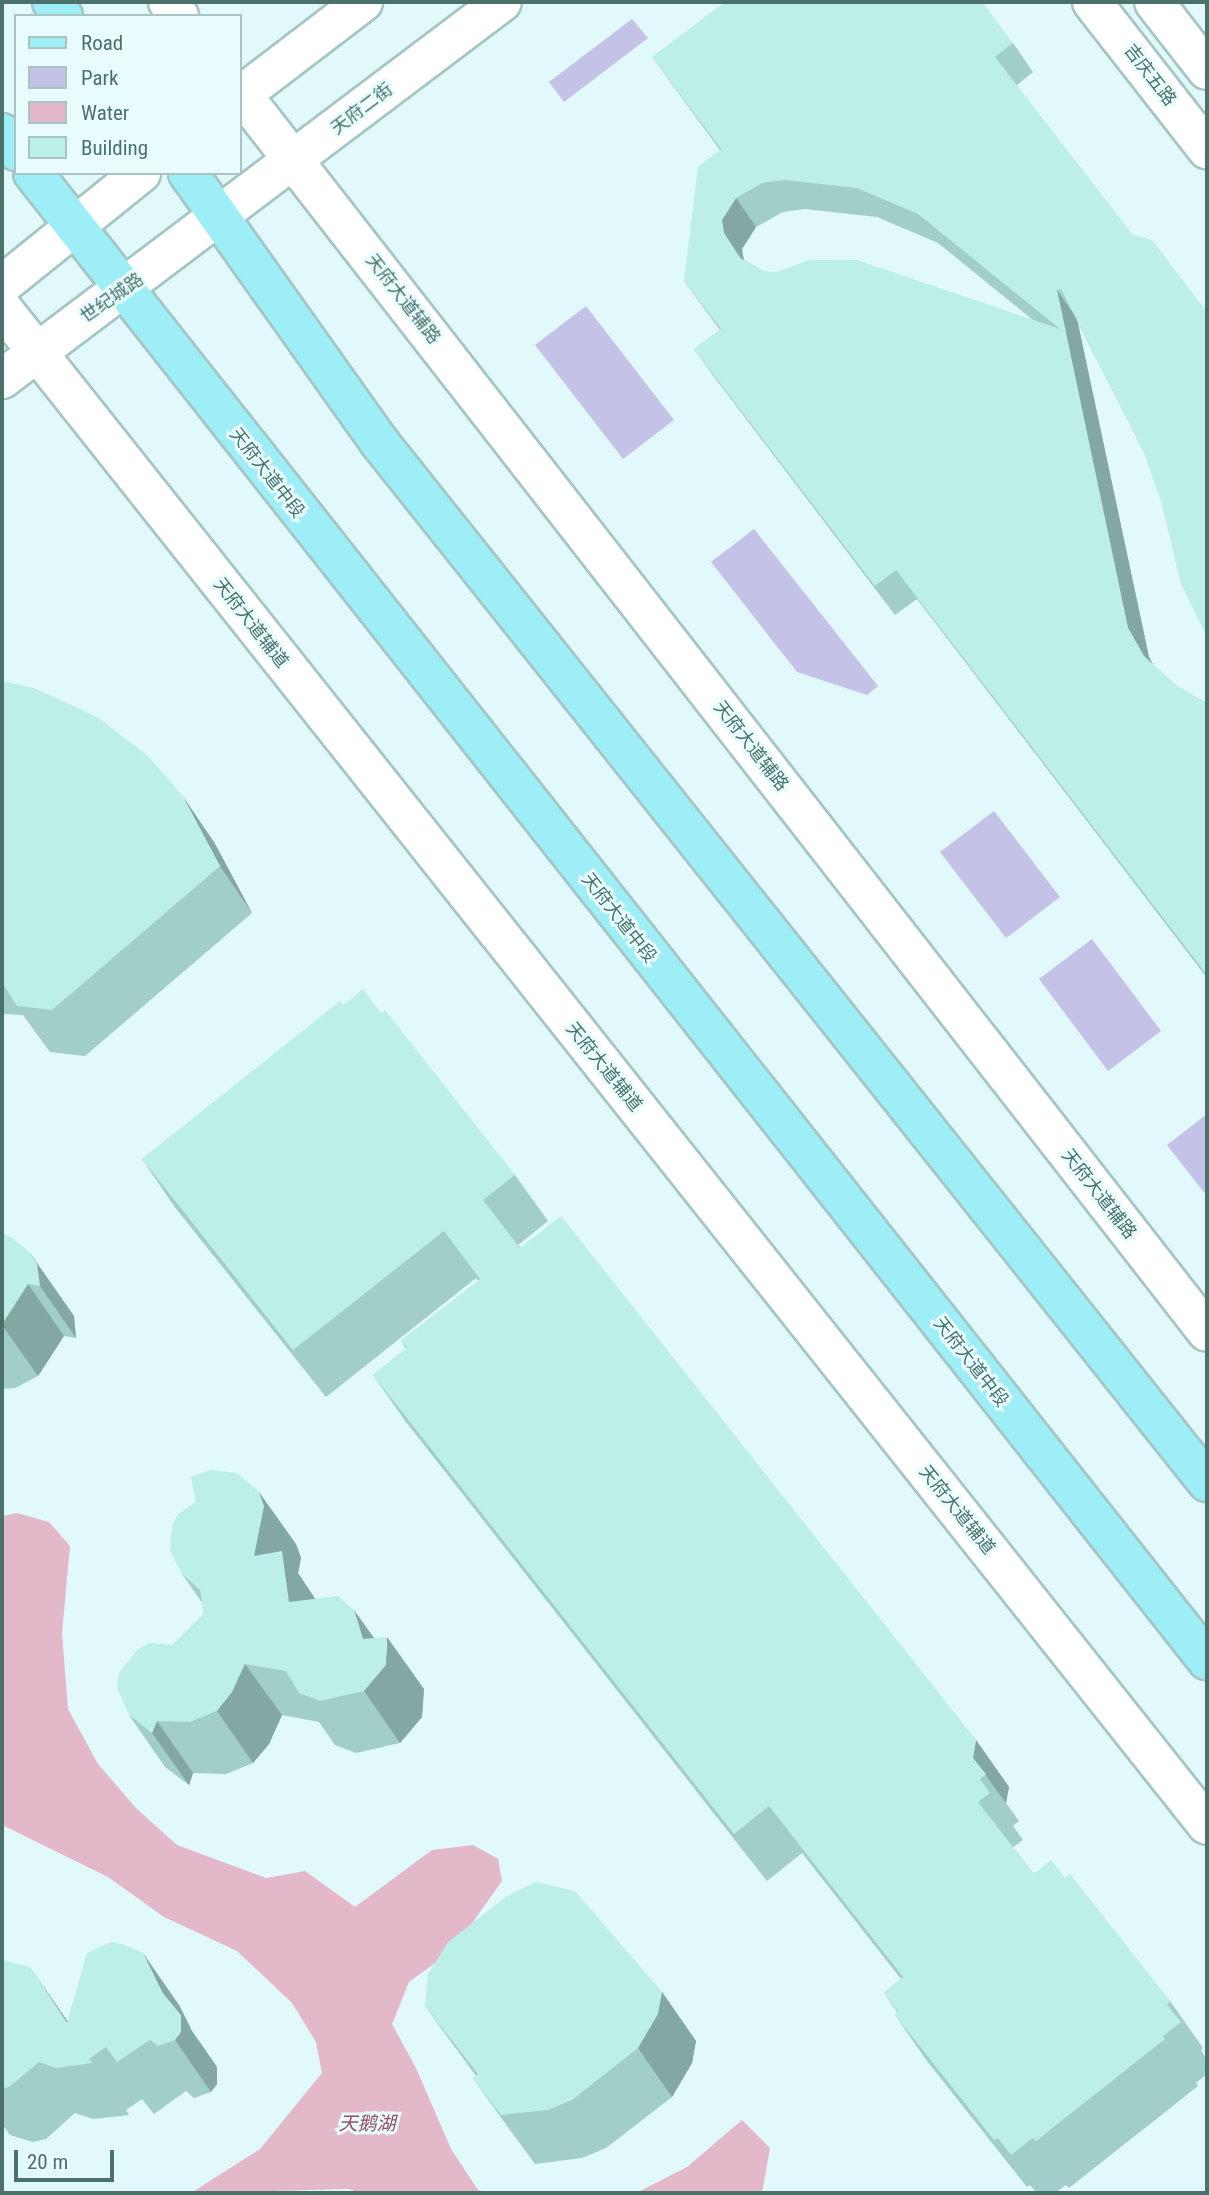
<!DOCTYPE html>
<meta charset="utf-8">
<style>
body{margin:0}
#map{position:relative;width:1209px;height:2195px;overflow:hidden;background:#e2f9fb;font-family:"Roboto Condensed","Noto Sans SC",sans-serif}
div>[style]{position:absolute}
.green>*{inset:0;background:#c4c2e7}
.water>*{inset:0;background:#e3b8c9}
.roads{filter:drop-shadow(2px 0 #a5c6c3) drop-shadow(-2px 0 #a5c6c3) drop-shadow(0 2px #a5c6c3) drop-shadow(0 -2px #a5c6c3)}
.tertiary>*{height:38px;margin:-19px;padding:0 19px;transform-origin:19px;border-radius:19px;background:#fff}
.secondary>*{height:38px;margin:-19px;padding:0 19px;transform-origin:19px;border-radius:19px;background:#fff}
.primary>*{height:38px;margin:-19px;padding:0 19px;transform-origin:19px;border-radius:19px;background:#9deef7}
.wall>*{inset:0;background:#a1cec8}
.shaded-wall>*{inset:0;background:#83a7a2}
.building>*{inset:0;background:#bbefe8}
span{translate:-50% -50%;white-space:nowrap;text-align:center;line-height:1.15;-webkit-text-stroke:6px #e8fcfe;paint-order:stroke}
.street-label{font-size:18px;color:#4a716a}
.water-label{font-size:19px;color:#984e69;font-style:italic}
.frame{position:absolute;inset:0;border:4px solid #4a716a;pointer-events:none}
.legend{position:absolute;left:14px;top:14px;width:228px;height:161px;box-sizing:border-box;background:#e8fcfe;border:2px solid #a9c4c3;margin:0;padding:9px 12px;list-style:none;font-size:21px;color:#4a716a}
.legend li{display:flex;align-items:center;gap:14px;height:35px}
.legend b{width:35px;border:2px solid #a9c4c3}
.scale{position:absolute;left:14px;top:2150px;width:100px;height:32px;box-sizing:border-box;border:4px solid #4a716a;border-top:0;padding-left:9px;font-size:21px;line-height:24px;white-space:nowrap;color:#4a716a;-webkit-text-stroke:5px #e8fcfe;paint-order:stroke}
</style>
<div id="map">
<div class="green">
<i style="clip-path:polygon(632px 19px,648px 38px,564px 102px,549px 82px)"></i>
<i style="clip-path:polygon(586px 306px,674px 420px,623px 459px,535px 345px)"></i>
<i style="clip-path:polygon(754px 529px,878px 686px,867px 695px,797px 672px,711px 562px)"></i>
<i style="clip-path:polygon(994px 811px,1060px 897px,1006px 938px,940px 852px)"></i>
<i style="clip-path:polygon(1092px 939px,1161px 1031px,1108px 1071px,1039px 979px)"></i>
<i style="clip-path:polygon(1207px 1114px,1207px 1196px,1167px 1145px)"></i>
</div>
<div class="water">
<i style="clip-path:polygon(17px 1513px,49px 1522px,70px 1546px,62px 1633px,68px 1709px,98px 1764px,136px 1808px,177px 1845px,266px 1878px,305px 1871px,355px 1907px,432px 1850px,473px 1845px,498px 1859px,502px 1881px,453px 1950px,409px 1982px,392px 2024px,416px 2068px,451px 2149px,478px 2190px,488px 2193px,360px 2193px,349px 2189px,191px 2193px,260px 2149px,322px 2073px,316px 2042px,292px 2003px,237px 1951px,164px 1917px,108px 1877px,2px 1825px,2px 1516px)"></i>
<i style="clip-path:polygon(742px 2120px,770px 2148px,762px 2193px,636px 2193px,687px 2167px)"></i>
</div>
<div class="roads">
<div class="tertiary">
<i style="left:168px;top:2px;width:18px;rotate:52deg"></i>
<i style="left:1092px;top:2px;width:187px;rotate:52deg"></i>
<i style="left:1154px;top:2px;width:86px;rotate:52.1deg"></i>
<i style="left:240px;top:92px;width:1572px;rotate:52.05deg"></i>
<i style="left:2px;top:308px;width:1937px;rotate:51.54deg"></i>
</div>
<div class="secondary">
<i style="left:240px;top:96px;width:155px;rotate:-37.4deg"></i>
<i style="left:2px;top:285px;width:179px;rotate:-38.9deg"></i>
<i style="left:2px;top:379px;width:626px;rotate:-37.02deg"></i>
</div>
<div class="primary">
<i style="left:52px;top:2px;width:18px;rotate:52deg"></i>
<i style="left:2px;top:133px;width:23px;rotate:52deg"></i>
<i style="left:33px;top:173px;width:1895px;rotate:51.71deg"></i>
<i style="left:188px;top:173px;width:331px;rotate:54.6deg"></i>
<i style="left:380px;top:443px;width:1328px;rotate:51.48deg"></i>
</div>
</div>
<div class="wall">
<i style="clip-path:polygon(evenodd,1013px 43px,1033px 72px,1017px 85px,1161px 501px,1143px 450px,1078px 323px,1149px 657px,1152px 664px,1178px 687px,1207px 703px,1207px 978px,917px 599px,895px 615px,715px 378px,694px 349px,720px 330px,684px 281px,720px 150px,652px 57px,1013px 43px,805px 209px,877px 217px,938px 243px,1033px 320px,763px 271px,744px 260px,742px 249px,756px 227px,783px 212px,805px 209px)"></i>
<i style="clip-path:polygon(2px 681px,214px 842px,252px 913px,85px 1056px,50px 1052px,23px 1015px,2px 1014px)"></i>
<i style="clip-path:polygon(343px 1005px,515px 1175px,548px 1221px,518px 1245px,976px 1740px,1009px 1787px,1006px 1803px,1019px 1821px,1013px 1826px,1023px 1840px,1013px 1847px,1034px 1874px,1065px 1878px,1170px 2001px,1203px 2048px,1201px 2050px,1207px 2060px,1207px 2074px,1196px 2083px,1198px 2086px,1069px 2188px,1066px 2185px,1055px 2193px,1037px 2193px,1030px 2185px,1027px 2187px,927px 2061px,895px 2015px,897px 2012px,884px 1993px,901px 1979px,802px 1853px,767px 1881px,406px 1422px,373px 1375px,406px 1349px,401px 1341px,478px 1281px,476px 1278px,326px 1397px,174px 1206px,142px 1159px)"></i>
<i style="clip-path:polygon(2px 1233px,66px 1305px,74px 1316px,76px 1338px,64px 1336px,38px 1376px,15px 1388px,2px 1389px)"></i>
<i style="clip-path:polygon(296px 1544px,301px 1558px,298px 1573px,315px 1599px,374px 1638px,424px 1689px,422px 1717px,400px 1743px,356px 1753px,335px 1745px,319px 1722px,282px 1715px,269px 1744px,253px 1763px,226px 1774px,193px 1773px,189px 1785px,165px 1767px,129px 1715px,173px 1645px,204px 1614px,203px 1604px,182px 1574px)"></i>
<i style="clip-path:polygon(2px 1960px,67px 2021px,179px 2005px,192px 2031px,217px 2067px,217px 2084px,211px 2092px,194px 2098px,186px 2091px,154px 2114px,142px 2099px,126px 2110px,129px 2115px,93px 2119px,75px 2113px,46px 2139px,33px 2142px,10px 2135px,2px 2124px)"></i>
<i style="clip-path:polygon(662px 1992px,696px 2041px,692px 2063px,672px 2097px,606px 2148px,582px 2158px,535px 2164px,507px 2126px,473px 2078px,476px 2076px,425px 2006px)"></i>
</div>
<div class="shaded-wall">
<i style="clip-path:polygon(736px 198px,756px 227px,742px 249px,744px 262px,760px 287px,724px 233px,722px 220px)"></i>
<i style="clip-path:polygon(1057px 290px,1077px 319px,1149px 657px,1164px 685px,1144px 656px,1128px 628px)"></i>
<i style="clip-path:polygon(182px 795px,214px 842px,252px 913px,220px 866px)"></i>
<i style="clip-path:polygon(30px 1253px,74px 1316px,76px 1338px,40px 1286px)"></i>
<i style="clip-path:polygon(28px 1284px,64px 1336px,38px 1376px,2px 1325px)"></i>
<i style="clip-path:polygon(259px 1492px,296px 1544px,301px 1558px,298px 1573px,318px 1603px,326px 1654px,254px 1556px)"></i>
<i style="clip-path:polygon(354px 1610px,387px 1656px,387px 1637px,424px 1689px,422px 1717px,400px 1743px,364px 1691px,363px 1639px)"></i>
<i style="clip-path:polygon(245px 1664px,282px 1715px,269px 1744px,253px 1763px,217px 1711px)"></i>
<i style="clip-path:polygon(157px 1721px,193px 1773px,189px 1785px,152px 1733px)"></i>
<i style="clip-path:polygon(976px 1740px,1009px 1787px,1006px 1803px,973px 1758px)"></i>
<i style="clip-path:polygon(143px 1953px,179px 2005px,192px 2031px,217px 2067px,217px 2084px,211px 2092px,175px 2040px,162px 1992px)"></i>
<i style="clip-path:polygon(30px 1967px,66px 2019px,91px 2057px,67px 2023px)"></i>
<i style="clip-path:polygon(662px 1992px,696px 2041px,692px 2063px,672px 2097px,638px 2048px)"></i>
</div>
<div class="building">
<i style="clip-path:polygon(evenodd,725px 2px,982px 2px,1013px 43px,995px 57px,1133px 235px,1152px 240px,1207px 312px,1207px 637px,1181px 584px,1161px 501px,1143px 450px,1061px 289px,1057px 290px,1128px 628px,1144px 656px,1178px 687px,1207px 703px,1207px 975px,896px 570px,875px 586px,694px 349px,721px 329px,684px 281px,698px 167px,721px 149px,652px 57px,725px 2px,785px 180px,857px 188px,918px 214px,1060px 329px,857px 260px,810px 260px,777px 272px,763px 271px,740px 258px,724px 233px,722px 220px,736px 198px,762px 183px,785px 180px)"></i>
<i style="clip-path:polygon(2px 681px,34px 688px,97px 717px,148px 756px,182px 795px,220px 866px,52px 1010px,17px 1006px,2px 982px)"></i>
<i style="clip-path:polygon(363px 989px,381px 1013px,385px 1010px,515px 1175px,483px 1200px,520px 1248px,561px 1216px,976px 1740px,973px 1758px,986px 1774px,980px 1779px,990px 1793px,978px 1802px,1034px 1874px,1051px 1860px,1065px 1878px,1070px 1874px,1170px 2001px,1167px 2005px,1181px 2022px,1163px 2036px,1165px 2039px,1036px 2141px,1033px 2138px,1011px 2155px,998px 2138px,994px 2140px,895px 2015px,898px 2012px,884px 1993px,903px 1977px,769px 1806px,734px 1834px,373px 1375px,407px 1348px,401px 1341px,480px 1279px,444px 1231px,293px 1350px,142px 1159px,340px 1001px,343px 1005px)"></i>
<i style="clip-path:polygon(2px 1233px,11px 1237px,30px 1253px,37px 1264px,40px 1286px,28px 1284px,2px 1324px)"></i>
<i style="clip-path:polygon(211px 1470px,237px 1473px,259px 1492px,264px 1506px,254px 1556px,282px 1551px,289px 1602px,338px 1596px,354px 1610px,363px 1639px,387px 1637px,386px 1665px,364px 1691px,320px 1701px,299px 1693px,286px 1671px,245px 1664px,232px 1692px,217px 1711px,190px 1722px,157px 1721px,152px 1733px,129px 1715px,117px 1688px,119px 1673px,137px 1650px,149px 1643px,173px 1645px,204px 1614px,200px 1590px,182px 1574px,170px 1551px,172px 1526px,178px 1514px,196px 1502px,191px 1477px)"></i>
<i style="clip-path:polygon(536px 1882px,575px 1891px,662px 1992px,658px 2014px,638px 2048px,572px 2100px,548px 2110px,501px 2115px,473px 2078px,478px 2074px,425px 2006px,428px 1974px,448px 1942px,507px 1896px)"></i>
<i style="clip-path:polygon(111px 1942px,122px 1944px,143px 1953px,162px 1992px,181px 2015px,181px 2032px,175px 2040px,158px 2046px,150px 2040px,117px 2062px,106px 2047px,89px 2059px,93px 2063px,56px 2068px,39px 2062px,9px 2087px,2px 2089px,2px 1960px,30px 1967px,67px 2023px,87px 1953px)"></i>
</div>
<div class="street-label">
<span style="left:1150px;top:75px;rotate:52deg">吉庆五路</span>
<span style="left:362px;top:109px;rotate:-37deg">天府二街</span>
<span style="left:112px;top:298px;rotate:-35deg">世纪城路</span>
<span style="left:403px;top:299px;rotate:52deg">天府大道辅路</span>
<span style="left:267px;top:473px;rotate:52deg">天府大道中段</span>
<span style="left:251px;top:623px;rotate:52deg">天府大道辅道</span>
<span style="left:751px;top:746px;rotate:52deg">天府大道辅路</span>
<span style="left:619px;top:918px;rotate:52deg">天府大道中段</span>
<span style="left:604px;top:1067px;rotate:51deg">天府大道辅道</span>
<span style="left:1099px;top:1194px;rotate:52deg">天府大道辅路</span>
<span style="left:971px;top:1362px;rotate:52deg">天府大道中段</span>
<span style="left:957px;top:1510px;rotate:51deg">天府大道辅道</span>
</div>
<div class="water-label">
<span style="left:367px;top:2124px">天鹅湖</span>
</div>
<div class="frame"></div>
<ul class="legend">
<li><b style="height:9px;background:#9deef7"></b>Road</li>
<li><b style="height:19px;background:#c4c2e7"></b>Park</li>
<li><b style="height:19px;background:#e3b8c9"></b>Water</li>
<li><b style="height:19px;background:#bbefe8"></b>Building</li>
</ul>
<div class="scale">20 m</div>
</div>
